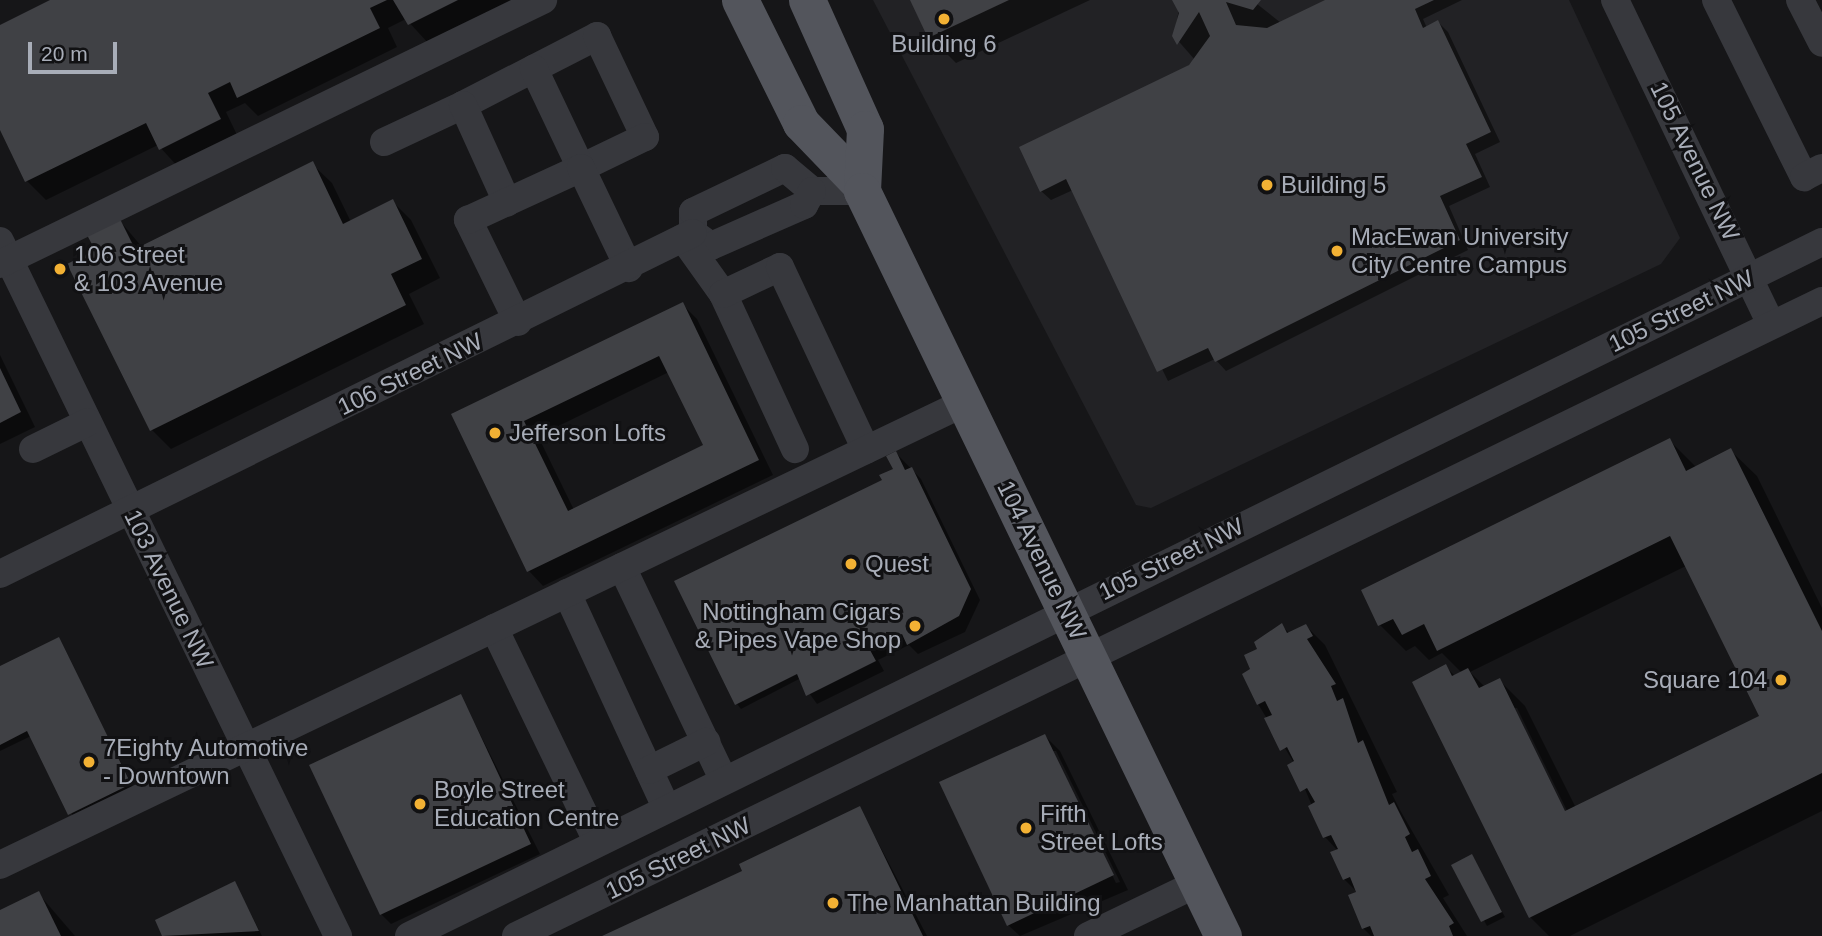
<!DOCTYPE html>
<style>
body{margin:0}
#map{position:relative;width:1822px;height:936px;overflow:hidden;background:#161618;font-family:Arial,sans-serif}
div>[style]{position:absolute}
.built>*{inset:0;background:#222225}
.shadow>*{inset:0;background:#0007}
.building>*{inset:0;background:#404145}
.minor>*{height:28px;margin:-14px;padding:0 14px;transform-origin:14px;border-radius:14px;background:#37383d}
.major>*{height:37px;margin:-18.5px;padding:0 18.5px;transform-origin:18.5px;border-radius:18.5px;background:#53555c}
.dots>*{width:19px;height:19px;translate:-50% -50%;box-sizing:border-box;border:4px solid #111113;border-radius:50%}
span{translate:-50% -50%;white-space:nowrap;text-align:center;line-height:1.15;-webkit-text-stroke:6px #111113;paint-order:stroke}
.poi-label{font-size:24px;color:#a8adb8}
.left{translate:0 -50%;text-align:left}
.right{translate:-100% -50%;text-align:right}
.street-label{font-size:24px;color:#a8adb8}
.scale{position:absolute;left:28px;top:42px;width:89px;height:32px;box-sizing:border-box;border:4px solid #a8adb8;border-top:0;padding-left:9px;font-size:21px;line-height:24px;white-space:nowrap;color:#a8adb8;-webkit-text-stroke:5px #111113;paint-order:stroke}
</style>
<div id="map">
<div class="built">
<i style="clip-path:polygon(873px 0,1569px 0,1680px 238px,1661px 264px,1151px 508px,1136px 505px)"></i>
</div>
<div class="shadow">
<i style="clip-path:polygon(54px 0,515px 0,428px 43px,406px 19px,388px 28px,397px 47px,258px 116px,245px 103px,226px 112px,239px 139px,179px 168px,158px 145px,46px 200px,27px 181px,0 126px,0 27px)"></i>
<i style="clip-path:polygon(912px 0,1090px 0,956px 63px,930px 37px)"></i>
<i style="clip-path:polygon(1174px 0,1252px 0,1281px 23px,1329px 0,1462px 0,1423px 19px,1427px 28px,1438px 22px,1448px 32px,1500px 142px,1475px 154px,1490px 187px,1449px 206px,1468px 250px,1226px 371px,1215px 359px,1168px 381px,1073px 190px,1051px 200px,1041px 191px,1195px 60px,1174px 36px,1179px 9px)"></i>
<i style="clip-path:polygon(312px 164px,332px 183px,351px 222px,392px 201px,411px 220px,440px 278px,409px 294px,424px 324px,171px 449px,152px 430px,70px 264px,97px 251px,120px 221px,142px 247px)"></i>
<i style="clip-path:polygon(evenodd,682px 304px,697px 319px,773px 475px,543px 586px,529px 571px,453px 415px,682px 304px,669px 372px,706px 446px,574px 510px,538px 436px,669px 372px)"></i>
<i style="clip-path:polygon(0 355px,35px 427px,0 444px)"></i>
<i style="clip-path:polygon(evenodd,1670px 441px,1696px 467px,1731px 451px,1757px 476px,1822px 608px,1822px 811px,1570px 936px,1549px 936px,1530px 917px,1446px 667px,1455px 676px,1462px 673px,1442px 653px,1429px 660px,1415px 646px,1406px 651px,1380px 625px,1670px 441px,1686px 566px,1761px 717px,1576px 808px,1525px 706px,1499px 680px,1485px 687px,1470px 672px,1686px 566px,1670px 441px,1513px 708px,1517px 708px,1571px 819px,1568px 820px,1513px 708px)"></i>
<i style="clip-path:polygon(896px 453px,921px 479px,980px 600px,965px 632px,918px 654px,909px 645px,878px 660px,884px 671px,817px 704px,799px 679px,741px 709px,737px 704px,895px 470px)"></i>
<i style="clip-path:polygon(1282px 626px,1290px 634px,1306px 626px,1325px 645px,1397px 792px,1392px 794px,1400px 810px,1449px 895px,1443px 898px,1467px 936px,1371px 936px,1363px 928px,1358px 893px,1344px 879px,1338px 851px,1325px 837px,1294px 763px,1258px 704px,1252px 670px,1259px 649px)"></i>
<i style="clip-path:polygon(59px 639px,134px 789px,74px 818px,31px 736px,0 751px,0 668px)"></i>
<i style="clip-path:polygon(461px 696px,540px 854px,391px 924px,381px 914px)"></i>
<i style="clip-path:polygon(evenodd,1045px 736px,1060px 751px,1128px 890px,1020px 936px,1008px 925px,1045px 736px,1052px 751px,1056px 751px,1120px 882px,1116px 883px,1052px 751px)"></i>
<i style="clip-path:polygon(860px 808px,927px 936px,609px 936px,744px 872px)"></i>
<i style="clip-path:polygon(1471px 856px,1505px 917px,1487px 926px,1454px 866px)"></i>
<i style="clip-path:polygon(235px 883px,262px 936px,164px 936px,157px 921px)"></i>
<i style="clip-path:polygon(38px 893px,75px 936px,0 936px,0 912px)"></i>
</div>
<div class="building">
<i style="clip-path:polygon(50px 0,387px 0,370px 8px,380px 28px,237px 98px,230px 82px,208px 93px,221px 119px,159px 150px,146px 123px,25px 182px,0 130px,0 25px)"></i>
<i style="clip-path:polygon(393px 0,458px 0,408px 25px)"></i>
<i style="clip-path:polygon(910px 0,1009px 0,928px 38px)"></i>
<i style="clip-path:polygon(1172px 0,1261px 0,1253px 10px,1226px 2px,1236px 25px,1267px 28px,1325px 0,1434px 0,1415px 9px,1423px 28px,1438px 20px,1491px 132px,1466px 144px,1482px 177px,1440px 196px,1460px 240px,1215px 362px,1208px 348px,1157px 372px,1066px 179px,1040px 192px,1019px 147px,1189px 65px,1210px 36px,1199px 12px,1177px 45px,1172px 36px,1179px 13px)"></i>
<i style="clip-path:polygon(313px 161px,343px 224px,393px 199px,422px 259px,391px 274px,406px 305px,150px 431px,67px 264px,95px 250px,87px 235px,120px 219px,135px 249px)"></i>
<i style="clip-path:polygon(evenodd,683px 302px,759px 460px,527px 572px,451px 414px,683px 302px,659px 356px,703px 445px,568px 511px,524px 421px,659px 356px)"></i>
<i style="clip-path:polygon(0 368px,21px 412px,0 423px)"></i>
<i style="clip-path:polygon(1670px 438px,1686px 471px,1731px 448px,1822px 631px,1822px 773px,1529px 918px,1412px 682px,1446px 664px,1452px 676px,1468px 668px,1479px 688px,1500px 678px,1565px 811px,1759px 716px,1670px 536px,1437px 651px,1424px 624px,1402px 635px,1393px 619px,1378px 626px,1361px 590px)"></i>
<i style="clip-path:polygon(896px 451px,905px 470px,912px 467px,971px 589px,959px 616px,907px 645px,902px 634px,870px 650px,876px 661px,806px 696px,797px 674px,735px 705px,674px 581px,882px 480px,879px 475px,893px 469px,886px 456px)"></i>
<i style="clip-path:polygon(1282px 623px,1287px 633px,1306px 624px,1313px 636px,1307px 639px,1336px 684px,1331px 686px,1337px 701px,1343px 698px,1358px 743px,1363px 740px,1389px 805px,1394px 802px,1410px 834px,1405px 837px,1412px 852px,1418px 849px,1431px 876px,1425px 879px,1454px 923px,1449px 926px,1453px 936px,1374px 936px,1370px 926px,1362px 929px,1348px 895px,1356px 892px,1350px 877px,1343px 880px,1330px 852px,1338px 849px,1331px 835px,1323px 838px,1308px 806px,1315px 802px,1307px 788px,1300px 792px,1287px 765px,1294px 761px,1287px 747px,1280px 751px,1264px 718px,1272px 715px,1265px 701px,1257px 705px,1242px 674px,1250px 669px,1244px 655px,1257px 649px,1254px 642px)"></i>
<i style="clip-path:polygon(59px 637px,131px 784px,68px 815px,27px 731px,0 745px,0 666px)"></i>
<i style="clip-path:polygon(461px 694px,531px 844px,380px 915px,309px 765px)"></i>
<i style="clip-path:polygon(1045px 734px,1114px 875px,1007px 926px,939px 782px)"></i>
<i style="clip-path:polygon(860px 806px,923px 936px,602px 936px,742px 871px,739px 864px)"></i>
<i style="clip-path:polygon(1472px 854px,1502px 912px,1481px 922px,1451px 865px)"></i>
<i style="clip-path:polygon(235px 881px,259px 931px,162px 936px,155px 920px)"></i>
<i style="clip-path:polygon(39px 891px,61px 936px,0 936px,0 910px)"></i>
</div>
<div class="minor">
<i style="left:1615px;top:0;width:360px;rotate:64.3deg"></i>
<i style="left:1716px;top:0;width:198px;rotate:63.6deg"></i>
<i style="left:1804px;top:177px;width:20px;rotate:-27deg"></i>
<i style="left:1800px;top:0;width:48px;rotate:62.9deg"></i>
<i style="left:463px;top:105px;width:151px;rotate:-27.2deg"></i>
<i style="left:597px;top:36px;width:112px;rotate:64.6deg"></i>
<i style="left:645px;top:137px;width:71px;rotate:154.2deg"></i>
<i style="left:581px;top:168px;width:110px;rotate:-115.4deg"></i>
<i style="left:384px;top:142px;width:87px;rotate:-25.1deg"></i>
<i style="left:463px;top:105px;width:107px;rotate:65.6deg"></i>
<i style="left:693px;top:233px;width:21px;rotate:-90deg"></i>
<i style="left:693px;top:212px;width:102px;rotate:-25.6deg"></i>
<i style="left:785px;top:168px;width:35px;rotate:40deg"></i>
<i style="left:812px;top:191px;width:50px"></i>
<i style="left:693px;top:233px;width:22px;rotate:36deg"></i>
<i style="left:711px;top:246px;width:102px;rotate:-23.8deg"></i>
<i style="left:804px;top:205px;width:16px;rotate:-60deg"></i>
<i style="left:683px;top:238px;width:69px;rotate:54.5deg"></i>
<i style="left:723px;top:294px;width:171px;rotate:65.1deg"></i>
<i style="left:0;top:241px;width:773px;rotate:64.06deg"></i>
<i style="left:0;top:264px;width:604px;rotate:-25.93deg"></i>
<i style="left:723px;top:294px;width:63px;rotate:-25.3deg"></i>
<i style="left:780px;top:267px;width:202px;rotate:64.8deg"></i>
<i style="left:518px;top:322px;width:114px;rotate:-116.1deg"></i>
<i style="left:468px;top:220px;width:124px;rotate:-24.7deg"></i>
<i style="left:581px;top:168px;width:111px;rotate:64.4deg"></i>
<i style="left:33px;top:449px;width:61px;rotate:-26.1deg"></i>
<i style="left:622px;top:567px;width:235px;rotate:64.5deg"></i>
<i style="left:0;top:574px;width:772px;rotate:-26.2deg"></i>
<i style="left:567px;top:593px;width:236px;rotate:65.2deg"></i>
<i style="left:494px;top:628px;width:237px;rotate:64.2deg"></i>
<i style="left:649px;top:770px;width:64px;rotate:-26.2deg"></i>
<i style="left:0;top:865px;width:1071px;rotate:-25.61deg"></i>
<i style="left:409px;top:936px;width:1574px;rotate:-26.16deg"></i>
<i style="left:516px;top:936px;width:1452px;rotate:-25.93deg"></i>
<i style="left:1088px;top:936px;width:122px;rotate:-25.7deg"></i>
</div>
<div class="major">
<i style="left:740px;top:0;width:137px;rotate:63.6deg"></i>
<i style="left:801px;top:123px;width:85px;rotate:46deg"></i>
<i style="left:807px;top:0;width:141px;rotate:65.8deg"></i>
<i style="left:865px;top:129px;width:62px;rotate:92.8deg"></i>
<i style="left:862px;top:191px;width:828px;rotate:64.15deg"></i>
</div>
<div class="dots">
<i style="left:944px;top:19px;background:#f2b134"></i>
<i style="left:1267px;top:185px;background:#f2b134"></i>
<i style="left:1337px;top:251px;background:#f2b134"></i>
<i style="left:60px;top:269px;background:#f2b134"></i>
<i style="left:495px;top:433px;background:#f2b134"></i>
<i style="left:851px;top:564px;background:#f2b134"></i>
<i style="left:915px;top:626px;background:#f2b134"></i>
<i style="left:1781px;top:680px;background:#f2b134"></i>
<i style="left:89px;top:762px;background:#f2b134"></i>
<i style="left:420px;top:804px;background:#f2b134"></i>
<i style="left:1026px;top:828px;background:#f2b134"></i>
<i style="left:833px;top:903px;background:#f2b134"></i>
</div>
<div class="poi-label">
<span style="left:944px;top:44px">Building 6</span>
<span class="left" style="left:1281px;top:185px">Building 5</span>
<span class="left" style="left:1351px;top:251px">MacEwan University<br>City Centre Campus</span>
<span class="left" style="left:74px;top:269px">106 Street<br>&amp; 103 Avenue</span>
<span class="left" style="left:509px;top:433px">Jefferson Lofts</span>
<span class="left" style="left:865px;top:564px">Quest</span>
<span class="right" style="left:901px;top:626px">Nottingham Cigars<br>&amp; Pipes Vape Shop</span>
<span class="right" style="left:1767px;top:680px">Square 104</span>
<span class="left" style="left:103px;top:762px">7Eighty Automotive<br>- Downtown</span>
<span class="left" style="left:434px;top:804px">Boyle Street<br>Education Centre</span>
<span class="left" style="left:1040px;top:828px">Fifth<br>Street Lofts</span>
<span class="left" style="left:847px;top:903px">The Manhattan Building</span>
</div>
<div class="street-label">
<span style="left:1695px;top:161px;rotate:64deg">105 Avenue NW</span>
<span style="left:1681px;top:311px;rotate:-26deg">105 Street NW</span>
<span style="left:410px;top:374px;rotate:-26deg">106 Street NW</span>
<span style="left:1171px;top:559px;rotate:-26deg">105 Street NW</span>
<span style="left:1042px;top:560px;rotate:64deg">104 Avenue NW</span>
<span style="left:169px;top:589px;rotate:64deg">103 Avenue NW</span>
<span style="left:678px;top:858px;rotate:-26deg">105 Street NW</span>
</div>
<div class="scale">20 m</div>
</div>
